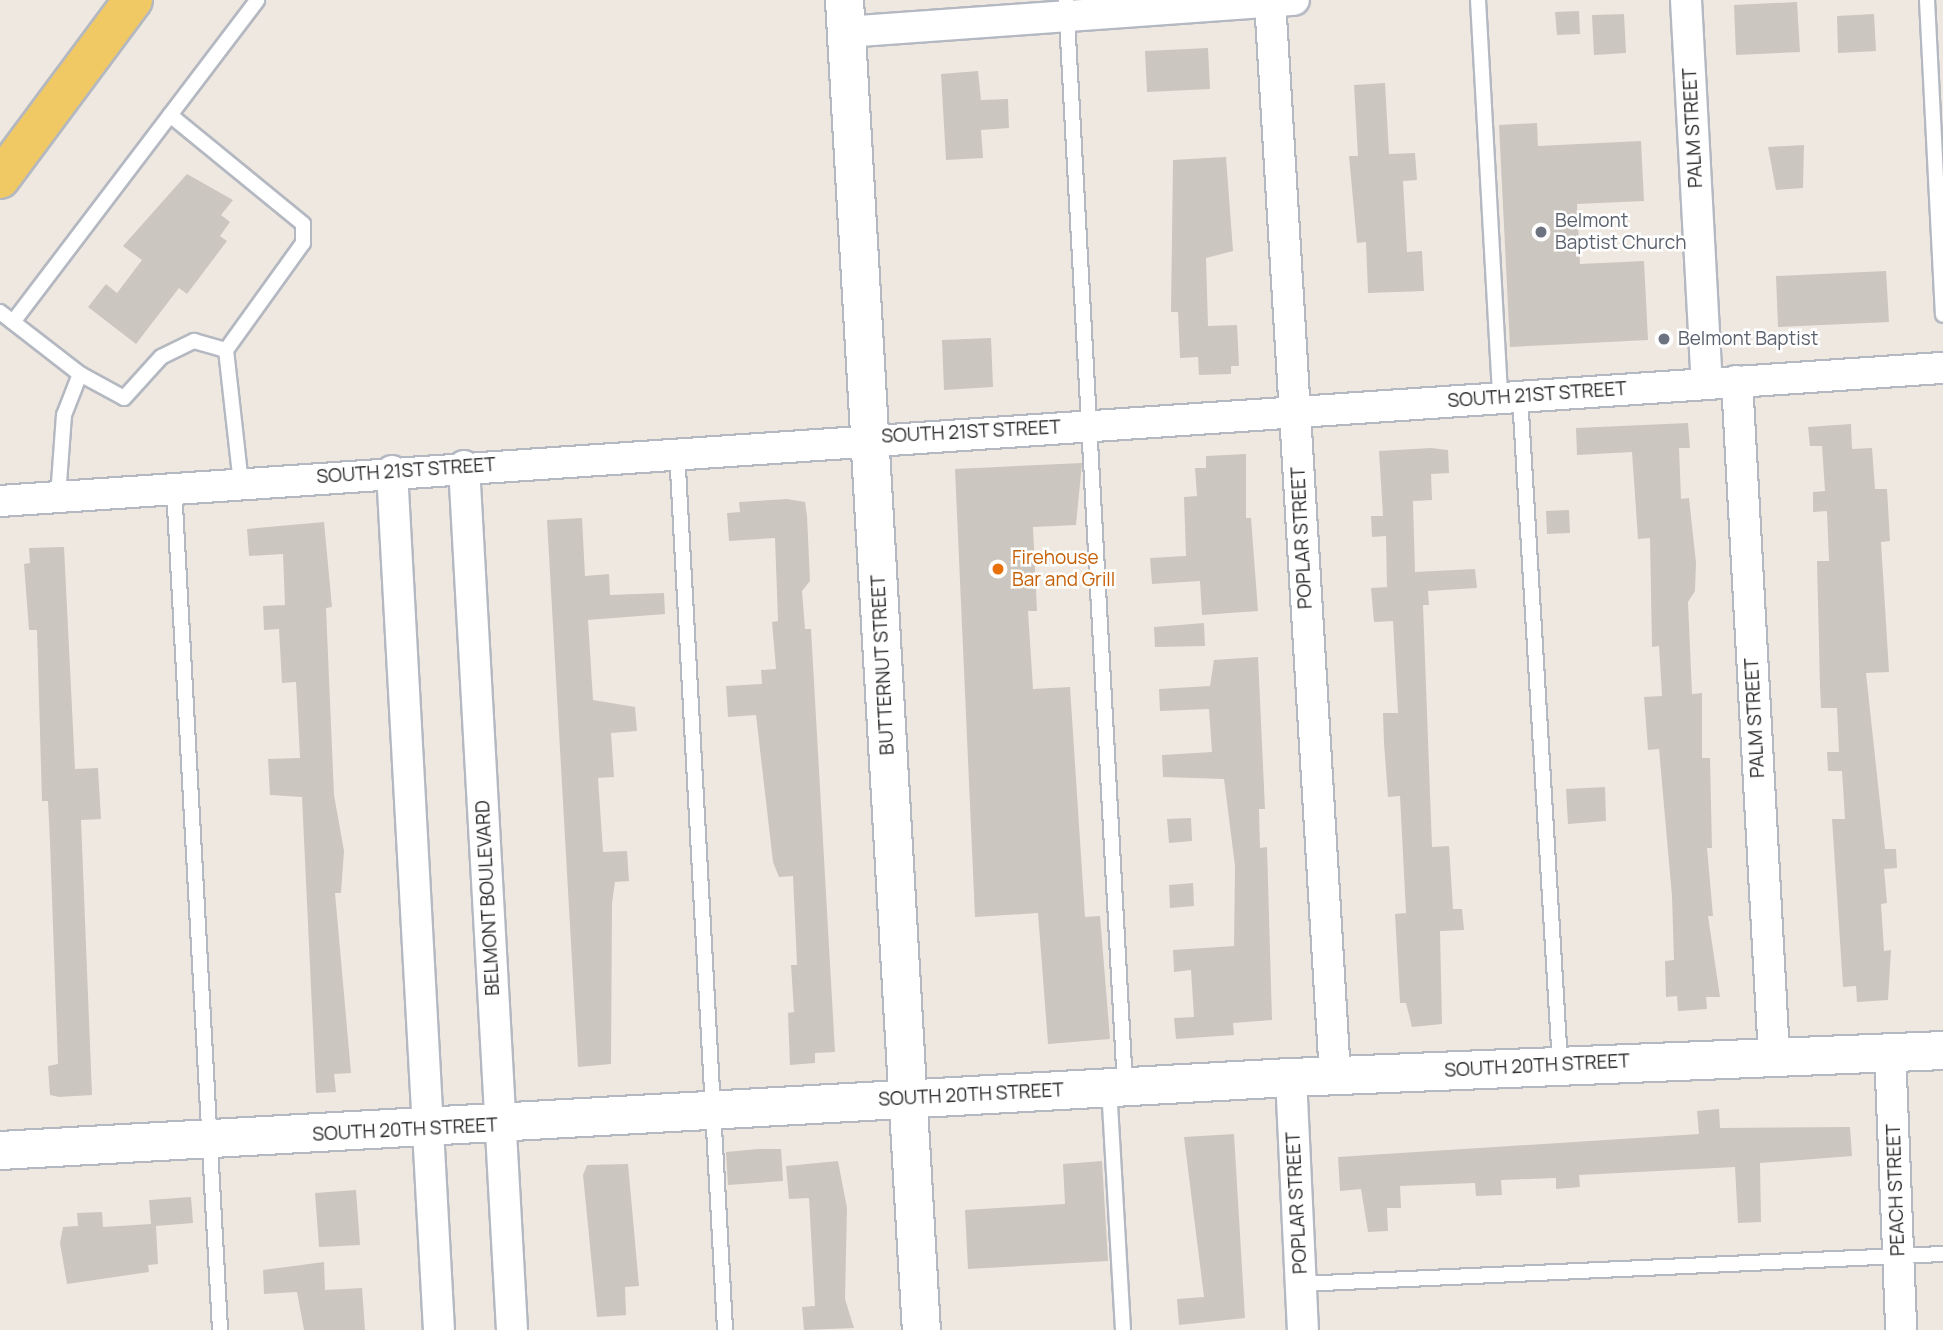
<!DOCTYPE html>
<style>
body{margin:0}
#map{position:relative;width:1943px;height:1330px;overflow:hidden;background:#efe8e1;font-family:Manrope,sans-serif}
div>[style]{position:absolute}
.building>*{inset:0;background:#cbc6bf}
.roads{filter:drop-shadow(2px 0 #b4b8c1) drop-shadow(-2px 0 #b4b8c1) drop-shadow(0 2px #b4b8c1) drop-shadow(0 -2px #b4b8c1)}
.service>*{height:14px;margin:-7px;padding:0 7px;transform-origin:7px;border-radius:7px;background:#fff}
.minor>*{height:30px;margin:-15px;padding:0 15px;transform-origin:15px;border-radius:15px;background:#fff}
.tertiary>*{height:37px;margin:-18.5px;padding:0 18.5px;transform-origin:18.5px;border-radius:18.5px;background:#fff}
.primary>*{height:38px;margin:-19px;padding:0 19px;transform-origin:19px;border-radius:19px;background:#f0c864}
.dots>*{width:19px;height:19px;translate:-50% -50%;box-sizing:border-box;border:4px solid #fff;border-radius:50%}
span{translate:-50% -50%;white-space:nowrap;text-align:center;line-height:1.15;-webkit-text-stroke:5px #fff;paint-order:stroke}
.street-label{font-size:19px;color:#2e2e2e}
.worship-label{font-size:19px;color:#5b616d}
.left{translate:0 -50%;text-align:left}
.food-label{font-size:19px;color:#c56008}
</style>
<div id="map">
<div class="building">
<i style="clip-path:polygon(1797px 2px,1800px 52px,1736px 55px,1734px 5px)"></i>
<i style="clip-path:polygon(1579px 11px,1580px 34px,1557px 35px,1555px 12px)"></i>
<i style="clip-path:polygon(1624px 14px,1626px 53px,1594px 55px,1592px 15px)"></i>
<i style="clip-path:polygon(1874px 14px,1876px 51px,1838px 53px,1837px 16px)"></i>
<i style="clip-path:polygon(1208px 48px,1210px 89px,1147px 92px,1145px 51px)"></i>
<i style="clip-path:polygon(978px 71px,981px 100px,1008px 99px,1009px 128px,981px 130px,983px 158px,946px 160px,941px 74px)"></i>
<i style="clip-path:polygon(1385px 83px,1389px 154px,1415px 153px,1417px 180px,1403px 181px,1407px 252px,1422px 251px,1424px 291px,1368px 293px,1366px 242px,1357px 243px,1349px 156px,1358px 156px,1354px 85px)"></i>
<i style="clip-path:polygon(1537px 123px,1538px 146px,1641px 141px,1644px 201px,1577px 204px,1580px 264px,1644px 261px,1648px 340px,1510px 347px,1499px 125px)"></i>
<i style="clip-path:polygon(1804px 145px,1803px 188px,1776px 190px,1768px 147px)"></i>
<i style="clip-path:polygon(1226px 157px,1233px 251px,1206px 258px,1208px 326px,1237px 325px,1239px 366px,1231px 366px,1231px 374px,1199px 375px,1198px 357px,1180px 358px,1178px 312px,1171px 312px,1173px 160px)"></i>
<i style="clip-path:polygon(187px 174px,233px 200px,221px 215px,230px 222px,220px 236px,227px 241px,187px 294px,179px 288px,136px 344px,88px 307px,106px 284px,117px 293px,142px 260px,123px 246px)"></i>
<i style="clip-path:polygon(1886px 271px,1889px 322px,1778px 327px,1776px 276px)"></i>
<i style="clip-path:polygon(991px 338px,993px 387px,944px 390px,942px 340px)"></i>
<i style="clip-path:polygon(1688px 423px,1690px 448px,1679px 448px,1681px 499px,1689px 498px,1696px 563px,1695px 591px,1688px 602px,1692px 694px,1702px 693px,1702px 758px,1710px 758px,1712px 848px,1707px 848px,1713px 916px,1708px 916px,1720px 997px,1706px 997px,1707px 1009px,1678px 1011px,1677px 996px,1666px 997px,1665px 961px,1674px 960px,1672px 896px,1659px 749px,1648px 750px,1644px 697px,1662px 696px,1659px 646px,1652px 647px,1650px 538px,1638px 539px,1632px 452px,1577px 455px,1576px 428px)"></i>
<i style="clip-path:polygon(1851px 424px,1852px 449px,1872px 448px,1875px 489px,1887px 489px,1890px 541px,1881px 542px,1889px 672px,1866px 673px,1885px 849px,1896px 849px,1897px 868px,1884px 869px,1887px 903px,1881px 904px,1884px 951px,1891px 950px,1888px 1000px,1857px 1002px,1856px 986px,1843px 987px,1832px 819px,1845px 819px,1842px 771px,1828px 771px,1827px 752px,1839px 752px,1837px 708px,1821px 708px,1820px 687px,1817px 561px,1829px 561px,1827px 511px,1813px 512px,1813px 492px,1825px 491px,1822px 446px,1810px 446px,1808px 427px)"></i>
<i style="clip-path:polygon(1431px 448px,1448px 450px,1449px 473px,1431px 474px,1432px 500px,1413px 501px,1415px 572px,1475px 569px,1477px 588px,1428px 591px,1429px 605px,1423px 605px,1432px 847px,1449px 846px,1453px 909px,1462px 909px,1464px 930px,1440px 931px,1442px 1024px,1412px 1027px,1406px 1003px,1400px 1003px,1395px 914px,1406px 913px,1400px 796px,1388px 797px,1384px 743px,1383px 713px,1398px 713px,1393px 621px,1374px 622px,1371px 588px,1387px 587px,1386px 536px,1372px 537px,1371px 516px,1383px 516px,1379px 451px)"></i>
<i style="clip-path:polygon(1246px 454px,1246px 518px,1251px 518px,1258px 611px,1202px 615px,1200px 581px,1152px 584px,1150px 558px,1186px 556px,1184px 497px,1197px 496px,1195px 468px,1206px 468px,1206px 456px)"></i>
<i style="clip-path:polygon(1082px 463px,1076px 525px,1033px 527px,1037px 611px,1028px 611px,1033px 689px,1070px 687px,1085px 917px,1100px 916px,1110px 1039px,1048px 1044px,1038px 913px,975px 917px,955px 469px)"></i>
<i style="clip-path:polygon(787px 499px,805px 502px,807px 516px,810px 581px,802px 591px,805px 629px,811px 629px,835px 1052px,815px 1053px,815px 1063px,790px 1065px,788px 1013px,794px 1012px,791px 965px,797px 965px,793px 876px,779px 877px,773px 862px,756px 715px,728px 717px,726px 686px,762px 684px,761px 670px,776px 669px,772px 622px,778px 621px,775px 538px,729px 541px,727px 513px,740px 512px,739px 502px)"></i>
<i style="clip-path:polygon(1569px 510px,1570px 533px,1547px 534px,1546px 511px)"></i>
<i style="clip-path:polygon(582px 518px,585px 576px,609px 574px,610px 595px,664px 593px,665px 614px,588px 620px,593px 700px,635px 707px,637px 731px,611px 733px,614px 777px,598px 778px,603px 852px,627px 851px,629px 881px,615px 882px,612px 903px,611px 1064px,578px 1067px,547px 520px)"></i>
<i style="clip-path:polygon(324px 522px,332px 607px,326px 608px,334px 795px,344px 851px,341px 893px,335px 893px,351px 1073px,334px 1074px,336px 1092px,316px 1093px,302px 797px,270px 795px,268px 759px,300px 758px,296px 682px,282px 683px,279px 629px,264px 630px,263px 606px,285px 605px,283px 554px,249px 556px,247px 529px)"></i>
<i style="clip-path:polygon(64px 547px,75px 769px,98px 768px,101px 819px,81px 820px,92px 1095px,59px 1097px,50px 1095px,48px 1066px,58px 1064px,50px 842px,48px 801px,42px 801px,37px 630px,29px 630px,24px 564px,30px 563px,29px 548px)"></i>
<i style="clip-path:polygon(1204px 623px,1205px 646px,1155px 647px,1154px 627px)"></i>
<i style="clip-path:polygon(1258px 657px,1265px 809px,1259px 809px,1260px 848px,1267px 847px,1272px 1020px,1233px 1023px,1234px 1035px,1176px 1039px,1174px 1018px,1194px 1017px,1191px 970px,1174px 972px,1173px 950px,1234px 946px,1235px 866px,1224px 779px,1163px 777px,1162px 755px,1212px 752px,1209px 709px,1160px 711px,1159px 689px,1210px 686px,1214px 660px)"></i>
<i style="clip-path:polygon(1605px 787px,1606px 821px,1568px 824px,1566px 789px)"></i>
<i style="clip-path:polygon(1191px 818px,1192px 841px,1169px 843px,1167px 819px)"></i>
<i style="clip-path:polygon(1193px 883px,1194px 906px,1170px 908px,1169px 885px)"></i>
<i style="clip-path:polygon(1719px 1109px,1720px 1128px,1850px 1127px,1852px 1156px,1760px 1163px,1761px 1222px,1738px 1223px,1735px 1167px,1579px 1175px,1580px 1187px,1556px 1189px,1556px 1178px,1501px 1180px,1502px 1195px,1476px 1196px,1475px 1183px,1400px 1186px,1401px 1208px,1387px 1208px,1388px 1231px,1368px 1232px,1361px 1189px,1340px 1191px,1338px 1157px,1699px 1134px,1697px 1111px)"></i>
<i style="clip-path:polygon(1234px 1134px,1245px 1318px,1179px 1325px,1177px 1299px,1204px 1297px,1184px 1137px)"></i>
<i style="clip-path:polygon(758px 1149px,781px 1149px,783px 1181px,728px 1185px,726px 1152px)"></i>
<i style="clip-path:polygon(838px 1161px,847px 1208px,845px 1299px,854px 1328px,804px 1330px,802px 1307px,815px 1306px,809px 1198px,789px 1199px,786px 1166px)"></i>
<i style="clip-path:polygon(1102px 1161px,1108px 1261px,968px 1269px,965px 1210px,1065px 1204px,1063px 1164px)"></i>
<i style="clip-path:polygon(628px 1164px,639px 1286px,625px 1287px,626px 1315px,597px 1317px,583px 1175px,587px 1165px)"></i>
<i style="clip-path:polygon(356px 1190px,360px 1245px,319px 1247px,315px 1193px)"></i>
<i style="clip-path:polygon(191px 1197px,193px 1223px,156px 1226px,158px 1264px,148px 1265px,149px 1272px,67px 1284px,60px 1243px,63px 1227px,78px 1226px,77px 1213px,102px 1212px,103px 1227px,151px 1224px,149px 1200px)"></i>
<i style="clip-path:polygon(324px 1262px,325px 1290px,362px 1288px,365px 1330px,304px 1330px,297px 1292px,264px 1294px,263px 1270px)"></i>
</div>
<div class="roads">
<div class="service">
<i style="left:1066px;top:0;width:1087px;rotate:86.89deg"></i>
<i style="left:1478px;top:0;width:399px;rotate:86.8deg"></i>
<i style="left:1927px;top:0;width:315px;rotate:87.1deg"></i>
<i style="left:170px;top:115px;width:172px;rotate:39.3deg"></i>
<i style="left:303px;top:224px;width:19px;rotate:90deg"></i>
<i style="left:303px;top:243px;width:132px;rotate:125.7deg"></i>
<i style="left:0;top:312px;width:101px;rotate:37.8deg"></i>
<i style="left:80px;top:374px;width:44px;rotate:111.3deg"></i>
<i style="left:64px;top:415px;width:82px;rotate:94.2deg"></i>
<i style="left:13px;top:322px;width:404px;rotate:-52.8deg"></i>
<i style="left:80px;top:374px;width:50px;rotate:28.6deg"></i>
<i style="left:124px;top:398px;width:55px;rotate:-47.9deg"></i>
<i style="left:161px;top:357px;width:37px;rotate:-26deg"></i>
<i style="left:194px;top:341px;width:33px;rotate:16deg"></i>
<i style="left:226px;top:350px;width:134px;rotate:83.6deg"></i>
<i style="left:1520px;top:396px;width:669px;rotate:86.57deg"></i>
<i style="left:677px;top:451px;width:880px;rotate:86.87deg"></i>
<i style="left:174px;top:488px;width:843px;rotate:86.87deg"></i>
<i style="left:1109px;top:1087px;width:243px;rotate:86.7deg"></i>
<i style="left:1301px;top:1284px;width:643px;rotate:-2.68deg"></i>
</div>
<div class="minor">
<i style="left:1270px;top:0;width:1078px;rotate:86.54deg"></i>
<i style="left:1686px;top:0;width:384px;rotate:86.9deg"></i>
<i style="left:846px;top:32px;width:449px;rotate:-4.1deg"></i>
<i style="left:1737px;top:381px;width:675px;rotate:86.86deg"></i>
<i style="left:464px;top:466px;width:865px;rotate:86.82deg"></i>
<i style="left:392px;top:471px;width:860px;rotate:86.87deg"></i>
<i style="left:0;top:501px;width:1948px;rotate:-3.92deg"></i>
<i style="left:1890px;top:1051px;width:279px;rotate:87.7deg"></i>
<i style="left:1291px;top:1077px;width:253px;rotate:87.3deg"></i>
</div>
<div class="tertiary">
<i style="left:844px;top:0;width:1332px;rotate:86.69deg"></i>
<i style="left:0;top:1150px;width:1293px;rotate:-3.24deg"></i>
<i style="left:1291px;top:1077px;width:653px;rotate:-2.37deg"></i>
</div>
<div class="primary">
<i style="left:0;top:179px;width:223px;rotate:-53.4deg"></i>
</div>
</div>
<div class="dots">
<i style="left:1541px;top:232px;background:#6b7280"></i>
<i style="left:1664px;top:339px;background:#6b7280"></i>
<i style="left:998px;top:569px;background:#e8710a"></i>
</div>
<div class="street-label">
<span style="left:1693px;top:128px;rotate:-93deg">PALM STREET</span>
<span style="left:1537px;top:395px;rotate:-4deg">SOUTH 21ST STREET</span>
<span style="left:971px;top:432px;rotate:-3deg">SOUTH 21ST STREET</span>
<span style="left:406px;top:471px;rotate:-4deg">SOUTH 21ST STREET</span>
<span style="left:1302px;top:538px;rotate:-93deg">POPLAR STREET</span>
<span style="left:883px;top:665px;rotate:-93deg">BUTTERNUT STREET</span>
<span style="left:1755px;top:718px;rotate:-93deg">PALM STREET</span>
<span style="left:488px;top:898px;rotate:-93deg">BELMONT BOULEVARD</span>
<span style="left:1537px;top:1066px;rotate:-3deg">SOUTH 20TH STREET</span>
<span style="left:971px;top:1095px;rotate:-3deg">SOUTH 20TH STREET</span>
<span style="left:405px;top:1130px;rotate:-3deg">SOUTH 20TH STREET</span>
<span style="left:1896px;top:1190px;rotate:-92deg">PEACH STREET</span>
<span style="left:1297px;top:1203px;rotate:-93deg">POPLAR STREET</span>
</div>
<div class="worship-label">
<span class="left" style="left:1555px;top:232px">Belmont<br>Baptist Church</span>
<span class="left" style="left:1678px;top:339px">Belmont Baptist</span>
</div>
<div class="food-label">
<span class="left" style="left:1012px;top:569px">Firehouse<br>Bar and Grill</span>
</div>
</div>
